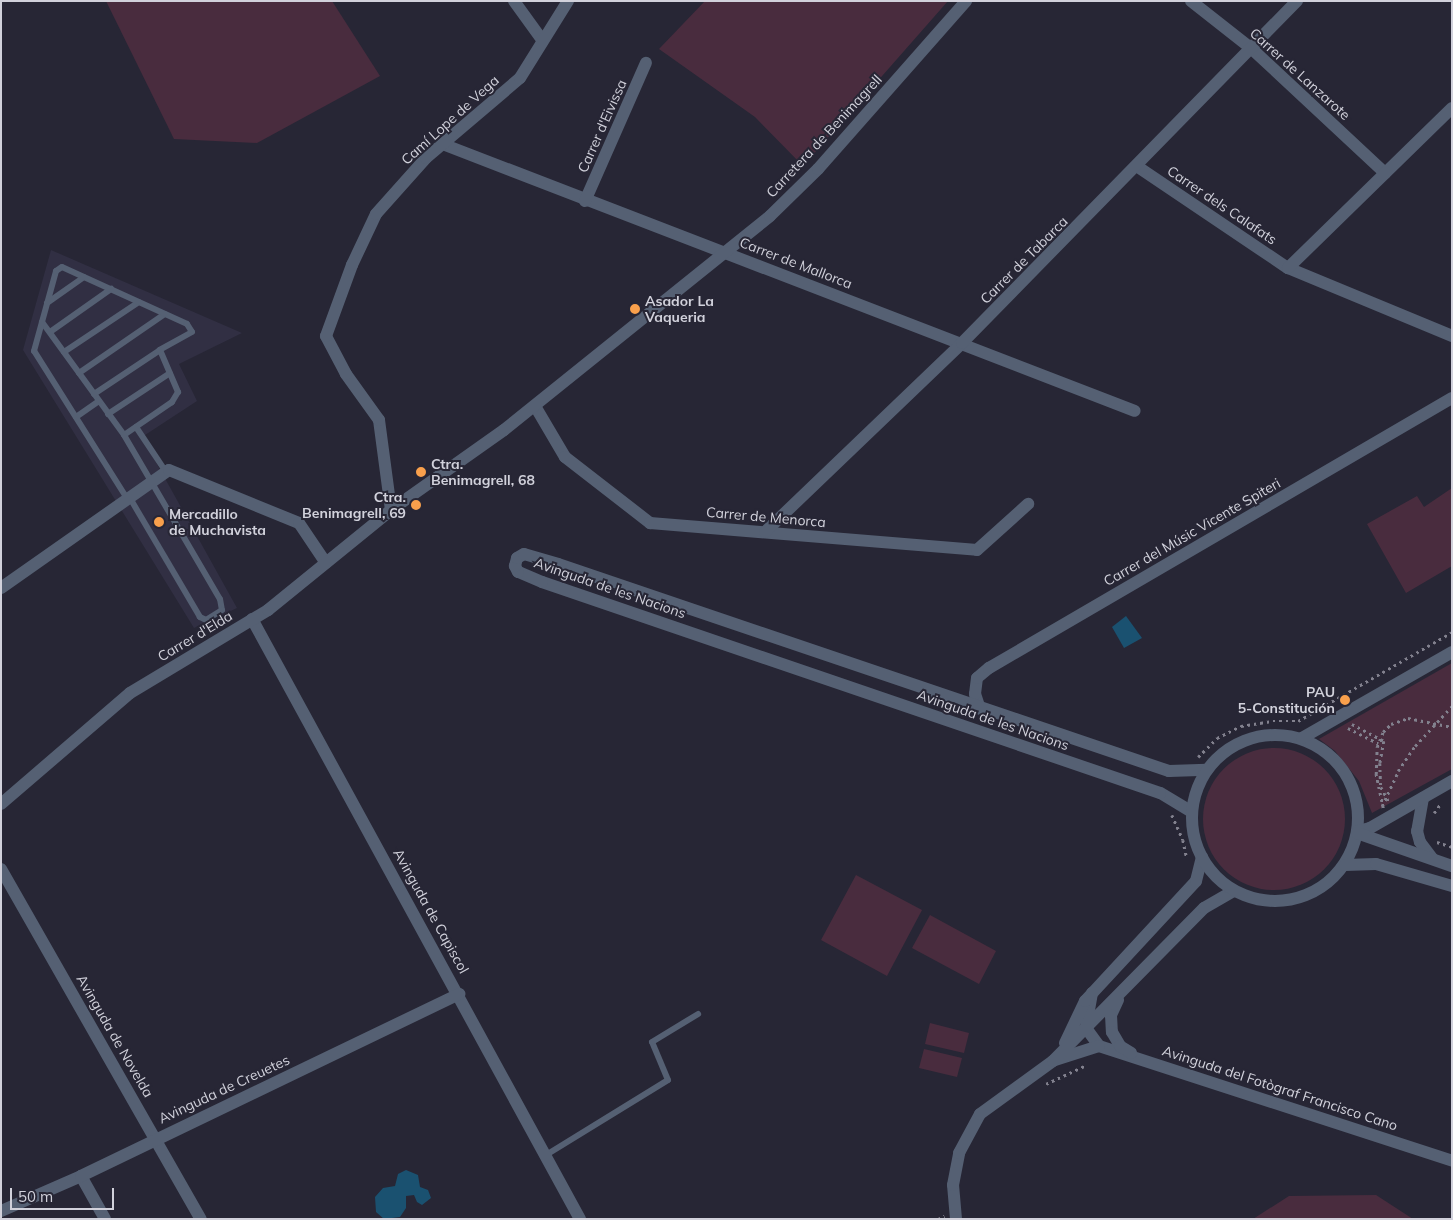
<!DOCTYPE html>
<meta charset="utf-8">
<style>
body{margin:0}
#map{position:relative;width:1453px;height:1220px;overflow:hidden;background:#272635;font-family:Mulish,sans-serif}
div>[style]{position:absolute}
.built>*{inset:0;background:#312f43}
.green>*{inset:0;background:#492c3e}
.round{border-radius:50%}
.water>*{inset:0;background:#1a5170}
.path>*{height:2.5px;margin-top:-1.25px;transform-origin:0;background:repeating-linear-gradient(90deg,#82818e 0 2.5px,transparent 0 6.5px)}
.service>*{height:6px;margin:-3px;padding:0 3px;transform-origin:3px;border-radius:3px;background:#556073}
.minor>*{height:12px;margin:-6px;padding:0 6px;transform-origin:6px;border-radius:6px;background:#556073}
.tertiary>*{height:12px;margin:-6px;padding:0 6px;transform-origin:6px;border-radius:6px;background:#556073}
.tertiary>.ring{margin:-6px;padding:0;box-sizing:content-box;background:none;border:12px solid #556073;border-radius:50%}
.dots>*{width:14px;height:14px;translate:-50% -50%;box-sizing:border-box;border:2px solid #272635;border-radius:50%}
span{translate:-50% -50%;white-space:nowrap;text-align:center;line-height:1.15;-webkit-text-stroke:4px #272635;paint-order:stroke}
.street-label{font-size:14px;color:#d1d1db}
.poi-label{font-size:14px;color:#d1d1db;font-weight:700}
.left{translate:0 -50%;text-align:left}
.right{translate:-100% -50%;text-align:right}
.frame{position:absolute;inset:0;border:2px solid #d1d1db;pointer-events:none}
.scale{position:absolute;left:10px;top:1188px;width:104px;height:22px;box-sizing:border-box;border:2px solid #d1d1db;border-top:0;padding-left:6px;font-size:15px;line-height:18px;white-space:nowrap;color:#d1d1db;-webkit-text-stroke:4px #272635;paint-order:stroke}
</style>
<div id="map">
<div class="built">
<i style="clip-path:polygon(51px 250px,242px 333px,179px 364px,197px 401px,142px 437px,237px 608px,194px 628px,23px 350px)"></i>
</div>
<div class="green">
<i style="clip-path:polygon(106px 1px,332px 1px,380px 76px,257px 143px,174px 139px)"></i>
<i style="clip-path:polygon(705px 1px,948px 1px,803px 166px,755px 117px,659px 49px)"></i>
<i style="clip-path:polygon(1452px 488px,1452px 566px,1406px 593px,1367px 524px,1417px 496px,1424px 507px)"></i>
<i style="clip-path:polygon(1452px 663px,1452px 769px,1372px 813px,1359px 781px,1335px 751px,1319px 739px)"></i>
<i class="round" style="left:1203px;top:748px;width:142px;height:142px"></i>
<i style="clip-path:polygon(856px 875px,922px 910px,887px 976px,821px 940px)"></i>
<i style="clip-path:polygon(930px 915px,996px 951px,979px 984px,912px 948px)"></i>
<i style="clip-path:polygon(930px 1023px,969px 1033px,964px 1053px,925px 1044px)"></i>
<i style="clip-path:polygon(924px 1049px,962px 1058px,957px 1077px,919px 1068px)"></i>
<i style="clip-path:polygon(1376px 1195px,1413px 1219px,1253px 1219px,1289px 1196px)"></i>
</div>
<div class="water">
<i style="clip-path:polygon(1126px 616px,1142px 638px,1124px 648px,1112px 627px)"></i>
<i style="clip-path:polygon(406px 1170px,418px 1175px,420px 1187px,428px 1190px,431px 1198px,422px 1205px,417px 1202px,414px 1195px,406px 1196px,406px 1208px,400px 1217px,384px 1219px,376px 1212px,375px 1197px,383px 1188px,395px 1186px,398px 1174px)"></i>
</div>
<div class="path">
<i style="left:1352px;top:724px;width:36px;rotate:28deg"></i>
<i style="left:1384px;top:741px;width:22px;rotate:100deg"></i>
<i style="left:1380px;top:763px;width:24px;rotate:88deg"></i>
<i style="left:1381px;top:787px;width:17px;rotate:62deg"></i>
<i style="left:1348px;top:728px;width:34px;rotate:27deg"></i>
<i style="left:1198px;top:757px;width:27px;rotate:-45deg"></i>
<i style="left:1217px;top:738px;width:27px;rotate:-27deg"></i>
<i style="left:1241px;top:726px;width:32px;rotate:-9deg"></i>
<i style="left:1273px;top:721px;width:25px"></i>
<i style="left:1298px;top:721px;width:178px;rotate:-30deg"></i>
<i style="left:1382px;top:806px;width:38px;rotate:-65deg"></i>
<i style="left:1398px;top:771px;width:30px;rotate:-56deg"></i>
<i style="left:1415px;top:746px;width:54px;rotate:-47.2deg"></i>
<i style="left:1383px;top:808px;width:35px;rotate:-102deg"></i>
<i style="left:1376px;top:774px;width:27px;rotate:-88deg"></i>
<i style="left:1377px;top:747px;width:16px;rotate:-68deg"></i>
<i style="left:1383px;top:732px;width:11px;rotate:-45deg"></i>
<i style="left:1391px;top:724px;width:18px;rotate:-19deg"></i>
<i style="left:1408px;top:718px;width:45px;rotate:11.6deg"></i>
<i style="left:1434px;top:813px;width:12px;rotate:-55deg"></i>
<i style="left:1172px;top:815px;width:27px;rotate:66deg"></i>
<i style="left:1183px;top:840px;width:19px;rotate:78deg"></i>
<i style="left:1437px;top:842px;width:16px;rotate:18deg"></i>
<i style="left:1046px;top:1084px;width:42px;rotate:-25.3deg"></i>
<i style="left:938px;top:1219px;width:7px;rotate:-27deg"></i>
</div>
<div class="service">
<i style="left:47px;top:303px;width:45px;rotate:-35.1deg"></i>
<i style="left:42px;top:322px;width:140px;rotate:54deg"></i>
<i style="left:50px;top:332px;width:75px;rotate:-35.2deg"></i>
<i style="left:64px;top:352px;width:90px;rotate:-33.7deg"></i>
<i style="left:79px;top:373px;width:104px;rotate:-34.5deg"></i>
<i style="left:94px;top:394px;width:79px;rotate:-33.7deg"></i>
<i style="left:108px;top:414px;width:74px;rotate:-33.5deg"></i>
<i style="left:76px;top:417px;width:28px;rotate:-35deg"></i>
<i style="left:136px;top:427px;width:54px;rotate:56.3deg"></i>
<i style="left:128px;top:500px;width:176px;rotate:-122.2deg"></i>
<i style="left:34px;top:351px;width:83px;rotate:-74.6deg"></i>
<i style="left:56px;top:271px;width:7px;rotate:-34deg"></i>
<i style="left:62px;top:267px;width:137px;rotate:24.5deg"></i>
<i style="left:187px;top:324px;width:9px;rotate:58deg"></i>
<i style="left:192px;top:332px;width:37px;rotate:151deg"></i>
<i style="left:160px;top:350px;width:46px;rotate:66.8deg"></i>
<i style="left:178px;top:392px;width:12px;rotate:121deg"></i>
<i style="left:172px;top:402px;width:58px;rotate:145.5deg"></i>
<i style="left:124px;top:435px;width:190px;rotate:59.7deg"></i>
<i style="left:220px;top:599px;width:11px;rotate:80deg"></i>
<i style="left:222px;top:610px;width:19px;rotate:148deg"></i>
<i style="left:206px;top:620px;width:7px;rotate:-153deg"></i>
<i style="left:200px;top:617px;width:138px;rotate:-120.5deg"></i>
<i style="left:546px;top:1155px;width:143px;rotate:-31.6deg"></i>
<i style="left:668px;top:1080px;width:41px;rotate:-112.8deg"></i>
<i style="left:652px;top:1042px;width:54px;rotate:-31.3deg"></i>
</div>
<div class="minor">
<i style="left:514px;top:1px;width:49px;rotate:54.1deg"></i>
<i style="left:1191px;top:1px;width:78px;rotate:38.2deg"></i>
<i style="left:1252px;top:49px;width:182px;rotate:43deg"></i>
<i style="left:445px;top:145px;width:739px;rotate:21.08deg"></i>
<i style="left:1138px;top:167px;width:181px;rotate:34deg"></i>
<i style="left:1288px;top:268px;width:178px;rotate:22.5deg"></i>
<i style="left:585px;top:201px;width:151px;rotate:-66.2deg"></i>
<i style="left:1288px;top:268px;width:229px;rotate:-44.3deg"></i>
<i style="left:535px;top:406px;width:59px;rotate:59.5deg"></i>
<i style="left:565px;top:457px;width:108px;rotate:37.8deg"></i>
<i style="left:650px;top:523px;width:328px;rotate:4.7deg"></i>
<i style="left:977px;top:550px;width:69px;rotate:-42deg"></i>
<i style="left:391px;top:510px;width:91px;rotate:-97.6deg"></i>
<i style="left:379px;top:420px;width:57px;rotate:-125.7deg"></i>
<i style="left:346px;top:374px;width:43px;rotate:-117.8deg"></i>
<i style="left:326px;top:336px;width:76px;rotate:-69.9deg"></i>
<i style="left:352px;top:265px;width:56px;rotate:-64.8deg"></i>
<i style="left:376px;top:214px;width:75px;rotate:-48.2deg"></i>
<i style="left:426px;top:158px;width:123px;rotate:-40.4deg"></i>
<i style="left:520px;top:78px;width:91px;rotate:-58.1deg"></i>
<i style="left:765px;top:532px;width:273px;rotate:-43.8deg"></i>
<i style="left:962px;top:343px;width:479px;rotate:-45.6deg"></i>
<i style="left:1px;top:588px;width:205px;rotate:-35.1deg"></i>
<i style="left:169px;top:470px;width:140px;rotate:22.2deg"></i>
<i style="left:299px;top:523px;width:48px;rotate:56deg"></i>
<i style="left:252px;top:619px;width:684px;rotate:61.34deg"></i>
<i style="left:980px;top:709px;width:16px;rotate:-108deg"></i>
<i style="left:975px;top:694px;width:16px;rotate:-83deg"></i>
<i style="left:977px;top:678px;width:16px;rotate:-40deg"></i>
<i style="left:989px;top:668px;width:536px;rotate:-30.25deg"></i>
<i style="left:1192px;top:812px;width:37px;rotate:-149deg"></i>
<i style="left:1160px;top:793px;width:653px;rotate:-161.15deg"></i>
<i style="left:542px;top:582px;width:26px;rotate:-157deg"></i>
<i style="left:518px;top:572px;width:7px;rotate:-117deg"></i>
<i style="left:515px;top:566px;width:8px;rotate:-76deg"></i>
<i style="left:517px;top:558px;width:8px;rotate:-30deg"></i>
<i style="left:524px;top:554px;width:35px;rotate:16deg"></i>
<i style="left:558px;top:564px;width:645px;rotate:18.72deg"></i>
<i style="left:1169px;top:771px;width:38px;rotate:-2deg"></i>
<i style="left:1px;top:869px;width:403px;rotate:60.3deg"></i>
<i style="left:1092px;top:993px;width:36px;rotate:100deg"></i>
<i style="left:1086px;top:1028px;width:22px;rotate:54deg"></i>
<i style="left:1099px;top:1046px;width:371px;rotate:18deg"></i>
<i style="left:1118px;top:1000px;width:17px;rotate:115deg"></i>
<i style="left:1111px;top:1015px;width:17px;rotate:87deg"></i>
<i style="left:1112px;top:1032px;width:16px;rotate:60deg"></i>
<i style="left:1120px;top:1046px;width:13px;rotate:32deg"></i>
<i style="left:1065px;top:1043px;width:47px;rotate:-64.5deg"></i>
<i style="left:1085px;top:1001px;width:163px;rotate:-47.2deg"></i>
<i style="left:1196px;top:881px;width:25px;rotate:-76deg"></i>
<i style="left:1055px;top:1060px;width:46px;rotate:-17.7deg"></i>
<i style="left:81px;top:1176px;width:49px;rotate:60.8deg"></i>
<i style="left:1px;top:1211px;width:87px;rotate:-23.6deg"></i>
<i style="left:81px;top:1176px;width:420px;rotate:-25.7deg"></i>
<i style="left:956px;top:1219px;width:34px;rotate:-95deg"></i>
<i style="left:953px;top:1185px;width:33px;rotate:-79deg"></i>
<i style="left:959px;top:1153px;width:44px;rotate:-61.7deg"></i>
<i style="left:980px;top:1114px;width:90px;rotate:-36deg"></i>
<i style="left:1053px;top:1061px;width:215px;rotate:-45.4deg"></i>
<i style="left:1204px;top:908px;width:34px;rotate:-30deg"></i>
</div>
<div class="tertiary">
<i class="ring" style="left:1192px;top:735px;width:154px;height:154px"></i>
<i style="left:1302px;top:738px;width:173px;rotate:-29.8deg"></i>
<i style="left:1423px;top:798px;width:34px;rotate:100deg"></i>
<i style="left:1417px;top:831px;width:11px;rotate:75deg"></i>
<i style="left:1420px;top:842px;width:21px;rotate:53deg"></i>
<i style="left:1px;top:804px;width:170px;rotate:-40.7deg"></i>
<i style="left:130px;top:693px;width:161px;rotate:-31deg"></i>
<i style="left:268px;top:610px;width:159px;rotate:-39.1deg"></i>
<i style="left:391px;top:510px;width:138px;rotate:-35.3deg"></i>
<i style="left:504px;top:430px;width:341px;rotate:-38.8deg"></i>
<i style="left:770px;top:216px;width:67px;rotate:-44.4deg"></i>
<i style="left:818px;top:169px;width:224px;rotate:-48.6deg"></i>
<i style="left:1358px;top:831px;width:12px;rotate:-14deg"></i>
<i style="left:1370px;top:828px;width:95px;rotate:-29.8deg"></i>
<i style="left:1357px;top:833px;width:101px;rotate:19.2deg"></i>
<i style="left:1345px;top:865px;width:31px;rotate:-2deg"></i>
<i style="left:1376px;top:864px;width:79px;rotate:16.1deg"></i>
</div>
<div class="dots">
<i style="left:635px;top:309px;background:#f9a04c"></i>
<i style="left:421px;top:472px;background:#f9a04c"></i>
<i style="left:416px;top:505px;background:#f9a04c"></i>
<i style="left:159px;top:522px;background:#f9a04c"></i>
<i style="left:1345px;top:700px;background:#f9a04c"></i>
</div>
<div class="street-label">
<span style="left:1300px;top:74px;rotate:42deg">Carrer de Lanzarote</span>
<span style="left:450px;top:120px;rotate:-42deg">Camí Lope de Vega</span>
<span style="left:602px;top:126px;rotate:-66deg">Carrer d'Eivissa</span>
<span style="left:824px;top:136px;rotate:-47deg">Carretera de Benimagrell</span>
<span style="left:1222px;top:205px;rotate:34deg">Carrer dels Calafats</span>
<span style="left:1024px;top:260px;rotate:-45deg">Carrer de Tabarca</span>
<span style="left:796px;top:263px;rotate:21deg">Carrer de Mallorca</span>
<span style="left:766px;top:517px;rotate:5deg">Carrer de Menorca</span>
<span style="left:1192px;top:532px;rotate:-30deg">Carrer del Músic Vicente Spiteri</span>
<span style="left:610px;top:588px;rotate:19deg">Avinguda de les Nacions</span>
<span style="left:195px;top:636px;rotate:-31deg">Carrer d'Elda</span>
<span style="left:993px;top:720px;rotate:19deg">Avinguda de les Nacions</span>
<span style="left:431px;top:911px;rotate:61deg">Avinguda de Capiscol</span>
<span style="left:115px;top:1036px;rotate:60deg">Avinguda de Novelda</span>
<span style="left:1280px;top:1088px;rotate:18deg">Avinguda del Fotògraf Francisco Cano</span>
<span style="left:224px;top:1089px;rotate:-25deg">Avinguda de Creuetes</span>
</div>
<div class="poi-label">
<span class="left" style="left:645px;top:309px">Asador La<br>Vaqueria</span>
<span class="left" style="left:431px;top:472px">Ctra.<br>Benimagrell, 68</span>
<span class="right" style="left:406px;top:505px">Ctra.<br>Benimagrell, 69</span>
<span class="left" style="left:169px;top:522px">Mercadillo<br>de Muchavista</span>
<span class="right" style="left:1335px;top:700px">PAU<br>5-Constitución</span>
</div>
<div class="frame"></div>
<div class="scale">50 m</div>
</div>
